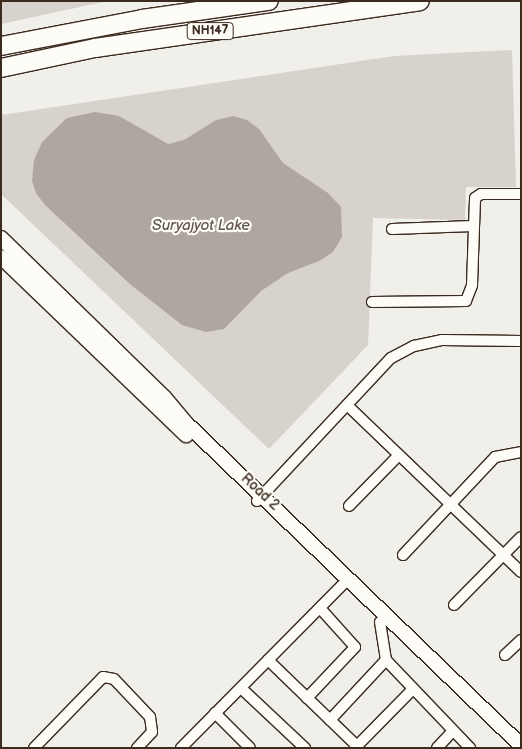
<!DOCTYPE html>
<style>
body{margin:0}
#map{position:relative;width:522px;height:749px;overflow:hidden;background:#f1efea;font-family:"Balsamiq Sans",sans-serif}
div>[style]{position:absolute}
.green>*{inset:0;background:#d7d2cc}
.water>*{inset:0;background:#aea69f}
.roads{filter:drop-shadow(1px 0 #3b2a1e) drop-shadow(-1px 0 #3b2a1e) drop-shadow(0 1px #3b2a1e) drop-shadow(0 -1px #3b2a1e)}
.street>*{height:10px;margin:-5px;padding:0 5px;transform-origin:5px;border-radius:5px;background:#fdfcf7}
.secondary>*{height:14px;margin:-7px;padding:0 7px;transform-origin:7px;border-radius:7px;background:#fdfcf7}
.highway>*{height:18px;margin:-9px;padding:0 9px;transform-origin:9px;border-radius:9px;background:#fdfcf7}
span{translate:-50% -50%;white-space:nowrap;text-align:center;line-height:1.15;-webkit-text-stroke:4.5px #fdfcf7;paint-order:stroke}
.shield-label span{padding:1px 4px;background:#fdfcf7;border:1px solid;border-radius:4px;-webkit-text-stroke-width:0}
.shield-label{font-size:12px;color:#3b2a1e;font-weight:700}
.street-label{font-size:14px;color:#3b2a1e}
.water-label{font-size:15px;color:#63554b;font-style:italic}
.frame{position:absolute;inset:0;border:2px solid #3b2a1e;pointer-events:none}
</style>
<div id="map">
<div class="green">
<i style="clip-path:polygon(1px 1px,108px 1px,1px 24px)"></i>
<i style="clip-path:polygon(512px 50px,516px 187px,466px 187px,465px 220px,373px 218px,368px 345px,269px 449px,1px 194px,1px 115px,394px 56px)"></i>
</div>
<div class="water">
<i style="clip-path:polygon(95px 112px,119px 116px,168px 144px,184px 140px,216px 120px,233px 116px,247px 120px,259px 129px,283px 163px,328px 193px,341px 207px,342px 237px,333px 252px,319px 261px,288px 273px,261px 291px,224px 329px,206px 332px,182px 325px,131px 285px,45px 205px,36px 193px,32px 181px,34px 160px,42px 142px,67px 118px)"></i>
</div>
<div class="roads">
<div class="street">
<i style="left:392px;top:229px;width:81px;rotate:-2.1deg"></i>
<i style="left:372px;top:302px;width:94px;rotate:-0.6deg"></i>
<i style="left:466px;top:301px;width:17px;rotate:-69deg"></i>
<i style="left:472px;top:285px;width:87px;rotate:-88deg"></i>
<i style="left:475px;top:198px;width:7px;rotate:-34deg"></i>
<i style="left:481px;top:194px;width:40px"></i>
<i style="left:347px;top:405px;width:241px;rotate:43.8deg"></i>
<i style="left:257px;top:501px;width:196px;rotate:-46.9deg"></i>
<i style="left:391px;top:358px;width:26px;rotate:-28deg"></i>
<i style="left:414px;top:346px;width:29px;rotate:-12deg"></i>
<i style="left:442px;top:340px;width:79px;rotate:0.7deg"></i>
<i style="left:349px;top:506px;width:71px;rotate:-45.6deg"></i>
<i style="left:403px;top:555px;width:134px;rotate:-46.8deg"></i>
<i style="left:495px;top:457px;width:26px;rotate:-11deg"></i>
<i style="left:454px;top:605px;width:95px;rotate:-45.4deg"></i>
<i style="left:380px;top:622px;width:38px;rotate:81deg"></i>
<i style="left:386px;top:660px;width:122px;rotate:46.3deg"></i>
<i style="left:505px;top:655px;width:22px;rotate:-43deg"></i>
<i style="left:268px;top:660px;width:124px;rotate:44deg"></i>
<i style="left:241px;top:688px;width:88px;rotate:43.2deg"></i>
<i style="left:307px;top:698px;width:70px;rotate:-46.7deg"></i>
<i style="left:355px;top:647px;width:52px;rotate:-131.9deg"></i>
<i style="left:215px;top:713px;width:49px;rotate:45deg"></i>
<i style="left:330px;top:720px;width:82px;rotate:-47deg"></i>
<i style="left:34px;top:748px;width:99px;rotate:-45.8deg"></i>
<i style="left:103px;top:677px;width:11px;rotate:10deg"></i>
<i style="left:114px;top:679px;width:52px;rotate:46.5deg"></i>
<i style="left:150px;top:717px;width:15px;rotate:82deg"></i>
<i style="left:152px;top:732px;width:22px;rotate:133deg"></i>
<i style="left:181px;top:748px;width:238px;rotate:-45.3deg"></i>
<i style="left:355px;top:748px;width:83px;rotate:-45.5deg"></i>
<i style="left:437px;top:748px;width:23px;rotate:-47deg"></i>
</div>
<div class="secondary">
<i style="left:1px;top:238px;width:228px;rotate:44.3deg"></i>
<i style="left:164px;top:397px;width:35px;rotate:50deg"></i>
<i style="left:187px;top:424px;width:463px;rotate:43.9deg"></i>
<i style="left:1px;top:257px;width:257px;rotate:43.9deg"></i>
</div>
<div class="highway">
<i style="left:1px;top:46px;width:144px;rotate:-10.8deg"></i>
<i style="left:142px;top:19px;width:128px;rotate:-8.1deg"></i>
<i style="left:1px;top:68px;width:96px;rotate:-12deg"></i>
<i style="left:95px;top:48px;width:328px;rotate:-8.2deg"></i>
</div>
</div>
<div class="shield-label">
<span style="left:210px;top:31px">NH147</span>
</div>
<div class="street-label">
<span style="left:260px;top:492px;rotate:43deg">Road 2</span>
</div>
<div class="water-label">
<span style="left:201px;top:226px">Suryajyot Lake</span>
</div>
<div class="frame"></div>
</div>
